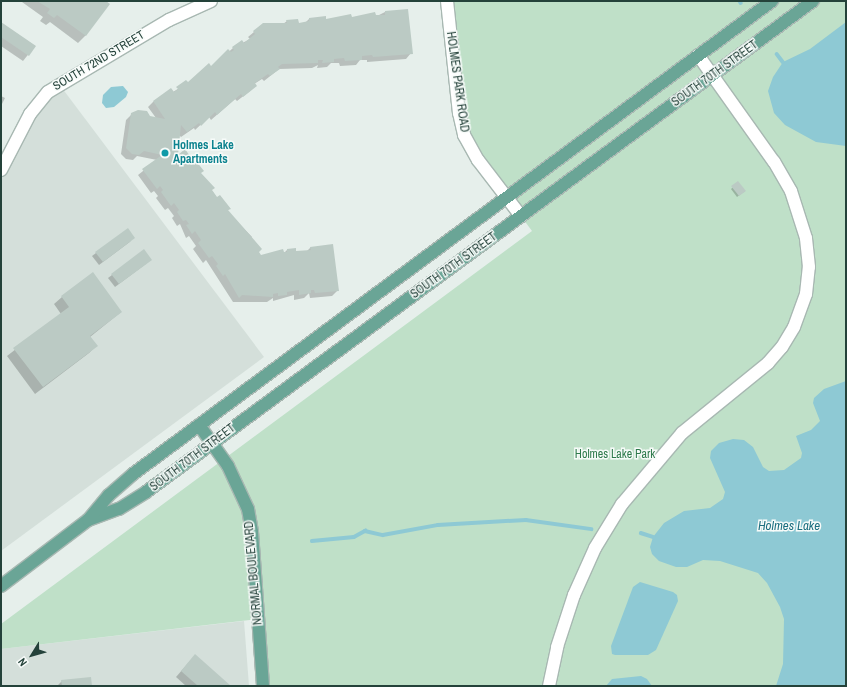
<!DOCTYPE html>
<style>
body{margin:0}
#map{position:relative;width:847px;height:687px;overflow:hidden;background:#e6efeb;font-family:"Archivo Narrow",sans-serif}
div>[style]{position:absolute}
.built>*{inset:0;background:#d4dfda}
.green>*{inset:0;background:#bfe0c8}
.water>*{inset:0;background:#8ec9d4}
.shadow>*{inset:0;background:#0003}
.stream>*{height:3.5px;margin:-1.75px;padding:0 1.75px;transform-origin:1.75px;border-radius:1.75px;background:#8ec9d4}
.building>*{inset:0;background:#bbcac4}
.roads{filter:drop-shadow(1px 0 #a8b8b2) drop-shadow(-1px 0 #a8b8b2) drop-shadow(0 1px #a8b8b2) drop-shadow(0 -1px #a8b8b2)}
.minor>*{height:12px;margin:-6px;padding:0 6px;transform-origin:6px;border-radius:6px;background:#fff}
.major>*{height:12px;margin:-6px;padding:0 6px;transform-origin:6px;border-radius:6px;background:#6aa596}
.dots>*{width:11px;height:11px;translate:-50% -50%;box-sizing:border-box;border:2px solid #f7fbf9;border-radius:50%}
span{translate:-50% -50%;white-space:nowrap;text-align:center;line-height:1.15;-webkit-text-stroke:3px #f7fbf9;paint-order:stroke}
.street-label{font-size:12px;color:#24423a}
.culture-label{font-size:12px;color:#0d838f;font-weight:700}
.left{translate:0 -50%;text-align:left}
.park-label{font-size:12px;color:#2d7a4b}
.water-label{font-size:13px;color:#1c6f80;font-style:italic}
.frame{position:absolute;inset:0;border:2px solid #24423a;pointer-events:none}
.north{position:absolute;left:12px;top:635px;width:40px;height:40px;-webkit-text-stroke:3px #f7fbf9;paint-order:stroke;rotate:233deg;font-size:11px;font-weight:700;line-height:16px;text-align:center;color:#24423a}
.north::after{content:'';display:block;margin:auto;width:14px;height:18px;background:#24423a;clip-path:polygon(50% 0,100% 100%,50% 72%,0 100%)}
</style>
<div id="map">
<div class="built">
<i style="clip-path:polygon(59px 84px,264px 357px,1px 551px,1px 170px,30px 113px)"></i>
<i style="clip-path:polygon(244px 621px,249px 686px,1px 686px,1px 649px)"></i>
</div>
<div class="green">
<i style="clip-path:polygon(447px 1px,846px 1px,846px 686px,263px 686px,259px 619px,1px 649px,1px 624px,532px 231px,470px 148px)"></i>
</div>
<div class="water">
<i style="clip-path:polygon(846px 22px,846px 146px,816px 142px,785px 125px,774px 113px,768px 91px,773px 77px,783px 62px,810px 49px)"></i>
<i style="clip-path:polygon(123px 86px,128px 92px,126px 97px,114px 107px,106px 108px,102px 103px,103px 95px,111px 87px)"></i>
<i style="clip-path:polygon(846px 381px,846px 686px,776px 686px,783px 664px,784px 619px,780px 607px,767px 583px,758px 573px,720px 561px,703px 560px,687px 567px,676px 567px,659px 561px,652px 554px,650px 547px,653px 537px,664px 523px,684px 511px,710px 508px,723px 499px,725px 492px,710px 458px,711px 451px,719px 443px,733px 439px,744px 440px,753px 447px,763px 467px,769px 471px,784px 470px,801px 458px,802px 453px,796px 436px,811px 430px,820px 421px,813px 403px,814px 398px,824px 389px)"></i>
<i style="clip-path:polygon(640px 582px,673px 592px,677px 595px,678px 601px,656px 650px,648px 655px,615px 655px,612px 654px,611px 646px,633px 587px)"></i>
<i style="clip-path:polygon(641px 676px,647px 679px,652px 686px,606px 686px,612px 679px)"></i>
</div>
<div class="shadow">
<i style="clip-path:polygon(104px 1px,86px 35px,78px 43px,50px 22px,46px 25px,40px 21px,43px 17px,22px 2px)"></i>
<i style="clip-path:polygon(385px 12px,411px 53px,406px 59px,367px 62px,367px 60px,360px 60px,356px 65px,340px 66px,339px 63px,331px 63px,327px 67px,317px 68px,318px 65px,312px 68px,279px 69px,264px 81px,262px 79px,254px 84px,250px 91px,237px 101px,235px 99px,211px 120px,209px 117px,195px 130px,194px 128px,181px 137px,179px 135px,176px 157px,200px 173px,217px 198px,229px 209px,227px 211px,252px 237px,249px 240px,261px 256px,283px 254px,287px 250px,295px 253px,307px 251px,311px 247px,338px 290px,332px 296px,310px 298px,309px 293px,304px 298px,294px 300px,294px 295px,273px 301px,273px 298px,267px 302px,233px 302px,206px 260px,203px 263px,193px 249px,196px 246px,189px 236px,186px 238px,180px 224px,177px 226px,172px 218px,174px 216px,168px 208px,165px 210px,156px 198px,158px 196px,154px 191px,151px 193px,138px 175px,157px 160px,137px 156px,133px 160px,126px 159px,121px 154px,126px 120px,132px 114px,156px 118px,148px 107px,153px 102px,171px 89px,173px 92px,211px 68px,233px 48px,250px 39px,248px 37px,254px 32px,283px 24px,287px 21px,298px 24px,305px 23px,309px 19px,325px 21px,375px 17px)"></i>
<i style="clip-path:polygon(1px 23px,35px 46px,23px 61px,1px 46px)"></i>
<i style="clip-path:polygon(1px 96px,5px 98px,1px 106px)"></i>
<i style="clip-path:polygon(738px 183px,745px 191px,737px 197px,731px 189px)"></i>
<i style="clip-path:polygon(131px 241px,99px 265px,92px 256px,96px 253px)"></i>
<i style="clip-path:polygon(147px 263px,115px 287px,108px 278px,112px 275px)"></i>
<i style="clip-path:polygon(62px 297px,121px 312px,90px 337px,96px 346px,89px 353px,35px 394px,7px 356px,61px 314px,54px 304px)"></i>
<i style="clip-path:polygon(190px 661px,228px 686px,186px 686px,176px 677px)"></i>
<i style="clip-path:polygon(62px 681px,91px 686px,57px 686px)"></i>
</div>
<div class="stream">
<i style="left:740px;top:1px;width:2px;rotate:63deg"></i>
<i style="left:777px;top:54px;width:10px;rotate:53deg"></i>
<i style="left:641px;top:533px;width:13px;rotate:18deg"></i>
<i style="left:312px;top:541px;width:42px;rotate:-5.4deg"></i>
<i style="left:354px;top:537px;width:13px;rotate:-29deg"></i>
<i style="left:365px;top:531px;width:18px;rotate:13deg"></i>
<i style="left:383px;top:535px;width:56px;rotate:-10.3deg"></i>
<i style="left:438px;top:525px;width:88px;rotate:-3.3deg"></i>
<i style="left:526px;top:520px;width:66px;rotate:7.9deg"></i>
</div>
<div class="building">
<i style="clip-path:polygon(37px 1px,106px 1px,110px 4px,86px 36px,57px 15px,54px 18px,47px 13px,50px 9px)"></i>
<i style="clip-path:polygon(408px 9px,413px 54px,373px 57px,372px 55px,362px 56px,362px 60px,345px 61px,344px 58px,334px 59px,334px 62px,322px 63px,323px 60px,318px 60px,318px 63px,282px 64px,278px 67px,280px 69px,270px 76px,268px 74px,255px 83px,257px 86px,243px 97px,241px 94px,217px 115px,215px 112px,201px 126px,199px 123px,187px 132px,181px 125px,178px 155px,185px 149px,194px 162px,196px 161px,204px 171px,201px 173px,215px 188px,212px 190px,217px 197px,220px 195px,231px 209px,228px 210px,262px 249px,259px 252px,261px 255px,283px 249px,284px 252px,287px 252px,287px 249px,296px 248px,296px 251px,311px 250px,310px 247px,333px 244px,339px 291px,315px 293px,314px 290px,311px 290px,311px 293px,299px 295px,299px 290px,287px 292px,287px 295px,278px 296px,278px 293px,273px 294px,273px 297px,242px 295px,239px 298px,225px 274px,223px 276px,216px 266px,218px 264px,212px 256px,209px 258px,198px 243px,201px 240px,195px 231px,192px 234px,186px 225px,189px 224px,186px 220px,183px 221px,177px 212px,179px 210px,174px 203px,171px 206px,161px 192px,163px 190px,160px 186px,157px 189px,142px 169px,162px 155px,144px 151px,139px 155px,132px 154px,126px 148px,131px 113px,138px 110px,147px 111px,150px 116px,165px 119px,153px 101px,171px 88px,174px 92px,178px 89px,176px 87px,186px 80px,188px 82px,209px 63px,211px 66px,228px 49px,231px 52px,234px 50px,232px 47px,242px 40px,244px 43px,255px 34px,253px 31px,263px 23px,287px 23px,286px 20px,298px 19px,299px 23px,309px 21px,309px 18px,326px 16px,326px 19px,351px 14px,352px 17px,375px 12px,376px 15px,385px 15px,385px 11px)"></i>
<i style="clip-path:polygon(1px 22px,36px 46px,29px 56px,1px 37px)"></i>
<i style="clip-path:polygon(738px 181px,746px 191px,739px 196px,731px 186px)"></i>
<i style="clip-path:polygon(128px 228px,135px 238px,103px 262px,95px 252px)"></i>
<i style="clip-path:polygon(144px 249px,152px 260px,119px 284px,111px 274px)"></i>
<i style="clip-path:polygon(93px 272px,122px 312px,90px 336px,98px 346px,43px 387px,13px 348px,69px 307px,61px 296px)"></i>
<i style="clip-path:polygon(195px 654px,231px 686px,198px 686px,181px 671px)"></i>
<i style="clip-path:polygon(91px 677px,92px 686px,62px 686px,61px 680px)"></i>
</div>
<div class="roads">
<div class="minor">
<i style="left:447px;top:1px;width:113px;rotate:83.9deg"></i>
<i style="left:459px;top:113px;width:23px;rotate:77deg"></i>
<i style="left:464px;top:135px;width:29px;rotate:61deg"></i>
<i style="left:478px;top:160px;width:71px;rotate:52.5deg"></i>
<i style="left:1px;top:170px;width:63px;rotate:-62.6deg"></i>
<i style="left:30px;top:114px;width:28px;rotate:-51deg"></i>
<i style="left:48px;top:92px;width:141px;rotate:-30.8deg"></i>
<i style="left:169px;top:20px;width:46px;rotate:-24.3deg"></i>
<i style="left:549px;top:686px;width:40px;rotate:-78deg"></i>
<i style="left:557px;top:647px;width:55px;rotate:-71.9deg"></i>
<i style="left:574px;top:595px;width:51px;rotate:-65.9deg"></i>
<i style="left:595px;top:548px;width:52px;rotate:-58.5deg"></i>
<i style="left:622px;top:504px;width:93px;rotate:-49.8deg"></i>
<i style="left:682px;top:433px;width:111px;rotate:-39.1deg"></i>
<i style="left:768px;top:363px;width:21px;rotate:-49deg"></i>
<i style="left:782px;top:347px;width:23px;rotate:-59deg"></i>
<i style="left:794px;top:327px;width:35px;rotate:-70deg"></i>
<i style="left:806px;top:294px;width:27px;rotate:-84deg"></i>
<i style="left:809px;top:267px;width:29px;rotate:-96deg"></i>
<i style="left:806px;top:238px;width:49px;rotate:-107.7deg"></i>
<i style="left:791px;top:191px;width:34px;rotate:-120deg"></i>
<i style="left:774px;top:162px;width:131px;rotate:-125.4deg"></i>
</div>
<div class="major">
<i style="left:199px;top:425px;width:50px;rotate:54.7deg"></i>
<i style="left:228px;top:466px;width:47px;rotate:65.1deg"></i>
<i style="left:248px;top:509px;width:23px;rotate:80deg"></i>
<i style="left:252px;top:532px;width:154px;rotate:85.9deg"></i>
<i style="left:88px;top:520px;width:33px;rotate:-20deg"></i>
<i style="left:119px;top:509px;width:32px;rotate:-32deg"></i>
<i style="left:146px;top:492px;width:828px;rotate:-36.36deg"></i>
<i style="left:1px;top:586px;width:109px;rotate:-37.2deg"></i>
<i style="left:88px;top:520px;width:33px;rotate:-50deg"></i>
<i style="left:109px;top:495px;width:32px;rotate:-41deg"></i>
<i style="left:133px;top:474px;width:795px;rotate:-36.51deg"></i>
</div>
</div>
<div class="dots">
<i style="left:165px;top:153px;background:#0f9aa8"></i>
</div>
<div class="street-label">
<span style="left:99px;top:61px;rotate:-31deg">SOUTH 72ND STREET</span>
<span style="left:715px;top:74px;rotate:-36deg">SOUTH 70TH STREET</span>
<span style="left:457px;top:82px;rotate:82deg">HOLMES PARK ROAD</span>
<span style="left:454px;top:266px;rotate:-36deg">SOUTH 70TH STREET</span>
<span style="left:193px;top:458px;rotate:-37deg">SOUTH 70TH STREET</span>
<span style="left:254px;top:573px;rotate:-95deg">NORMAL BOULEVARD</span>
</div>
<div class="culture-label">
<span class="left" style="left:173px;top:153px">Holmes Lake<br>Apartments</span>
</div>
<div class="park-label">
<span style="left:615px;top:455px">Holmes Lake Park</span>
</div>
<div class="water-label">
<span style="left:789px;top:526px">Holmes Lake</span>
</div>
<div class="frame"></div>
<div class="north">N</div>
</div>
